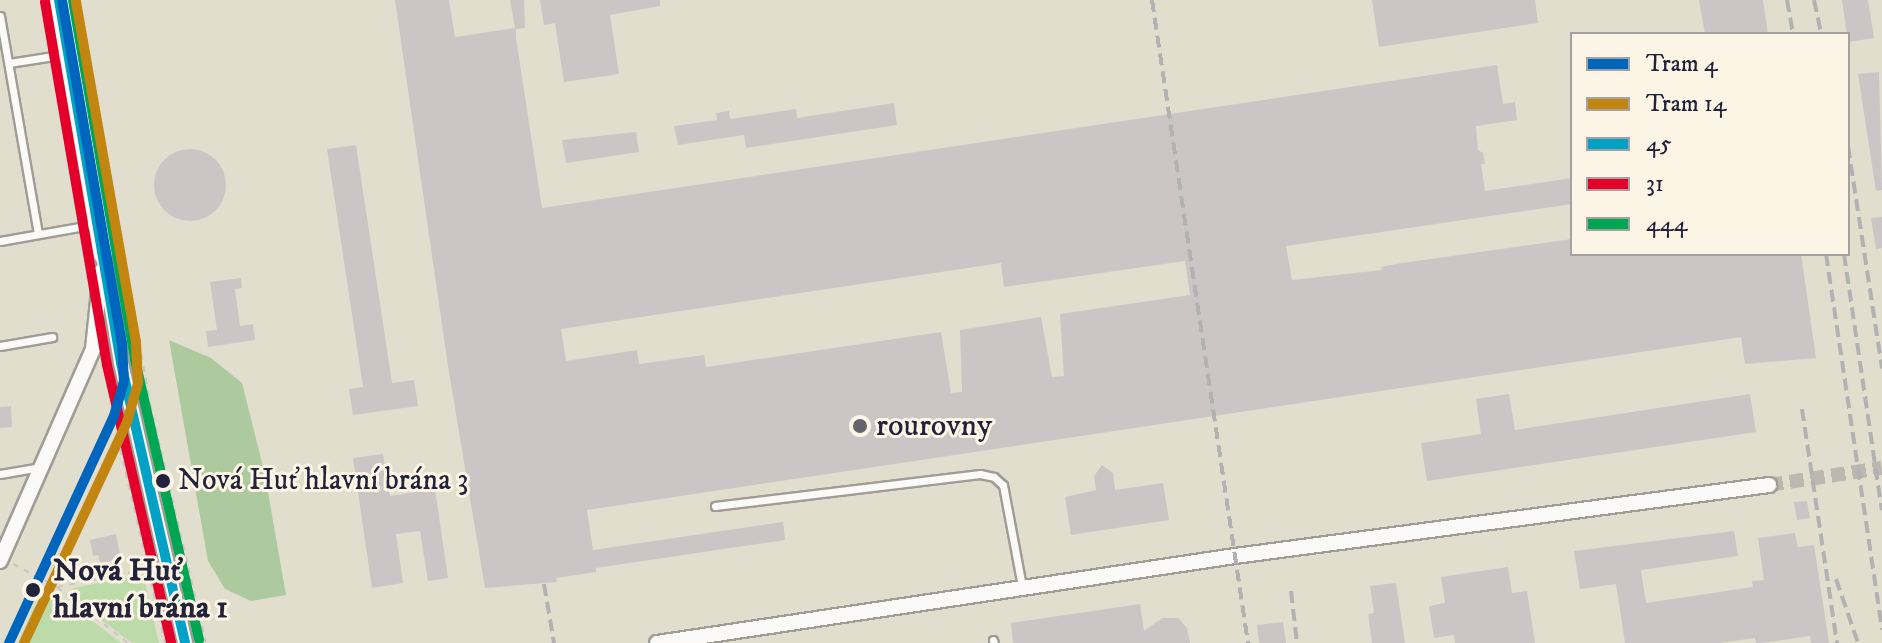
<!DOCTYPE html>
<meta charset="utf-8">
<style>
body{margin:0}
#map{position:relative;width:1882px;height:643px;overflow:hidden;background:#e2decd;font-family:"IM FELL DW Pica",serif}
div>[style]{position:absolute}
.green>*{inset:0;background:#bddba9}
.forest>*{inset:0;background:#acca9e}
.building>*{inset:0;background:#ccc5c6}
.round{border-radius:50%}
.minor-tunnel>*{height:14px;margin-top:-7px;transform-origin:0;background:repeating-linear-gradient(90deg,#bcb8b0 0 14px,transparent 0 21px)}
.path>*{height:2px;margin-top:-1px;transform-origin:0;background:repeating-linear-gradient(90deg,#c8c7c4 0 6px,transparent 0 12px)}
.roads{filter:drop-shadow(2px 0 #9f9d96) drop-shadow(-2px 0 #9f9d96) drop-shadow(0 2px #9f9d96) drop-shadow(0 -2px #9f9d96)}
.service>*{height:7px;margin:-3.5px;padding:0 3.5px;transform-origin:3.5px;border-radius:3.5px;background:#fbfaf8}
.minor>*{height:14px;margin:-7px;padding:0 7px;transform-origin:7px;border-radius:7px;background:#fbfaf8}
.tertiary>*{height:18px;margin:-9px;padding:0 9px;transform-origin:9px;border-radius:9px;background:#fbfaf8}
.rail>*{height:4px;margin-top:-2px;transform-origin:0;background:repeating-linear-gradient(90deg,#b2b2b3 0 12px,transparent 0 18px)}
.bus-1>*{height:10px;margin:-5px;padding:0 5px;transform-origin:5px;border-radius:5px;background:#02a2c7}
.bus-2>*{height:10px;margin:-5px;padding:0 5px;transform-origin:5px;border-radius:5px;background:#e4002b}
.bus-3>*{height:10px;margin:-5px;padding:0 5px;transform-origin:5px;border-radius:5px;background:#00a651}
.tram-1>*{height:10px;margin:-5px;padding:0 5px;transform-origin:5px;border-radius:5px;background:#0065bd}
.tram-2>*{height:10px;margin:-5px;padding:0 5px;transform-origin:5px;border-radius:5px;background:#c2850f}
.dots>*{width:22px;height:22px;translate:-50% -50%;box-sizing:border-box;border:4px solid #fcf5e5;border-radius:50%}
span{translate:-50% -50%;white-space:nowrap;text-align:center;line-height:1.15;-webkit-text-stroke:6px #fcf5e5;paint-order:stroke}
.bus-label{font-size:30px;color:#22223b}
.left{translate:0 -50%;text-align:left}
.poi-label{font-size:32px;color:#22223b}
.stop-label{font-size:32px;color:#22223b;font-weight:700}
.legend{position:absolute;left:1570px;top:32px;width:280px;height:224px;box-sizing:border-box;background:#fcf5e5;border:2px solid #a5a1a1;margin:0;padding:10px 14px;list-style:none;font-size:24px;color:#22223b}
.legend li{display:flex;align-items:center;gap:16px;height:40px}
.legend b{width:40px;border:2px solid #a5a1a1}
</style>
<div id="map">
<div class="green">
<i style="clip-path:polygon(143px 575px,159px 643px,132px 643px,71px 597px,73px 588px)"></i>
<i style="clip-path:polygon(56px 593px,121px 643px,18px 643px,34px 607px,39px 606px,46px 595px)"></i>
</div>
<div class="forest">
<i style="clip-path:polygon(169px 340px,211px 358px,242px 383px,265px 475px,286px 595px,251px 601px,225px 589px,208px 561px)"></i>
</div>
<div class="building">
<i style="clip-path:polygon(evenodd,395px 0,449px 0,455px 37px,515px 28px,510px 0,524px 0,525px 28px,516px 29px,516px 38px,542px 208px,1497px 65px,1503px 104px,1515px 102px,1517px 120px,1476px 126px,1478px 150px,1483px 153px,1485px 164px,1481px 164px,1485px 191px,1572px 178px,1572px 204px,1286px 246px,1292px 280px,1382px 270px,1381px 267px,1402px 263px,1572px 239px,1572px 254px,1801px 254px,1816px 358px,1745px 364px,1741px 337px,587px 510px,593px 550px,783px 522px,785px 540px,596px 568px,596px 572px,556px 578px,557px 582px,485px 588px,448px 366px,395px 0,1185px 261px,1190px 295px,1060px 314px,1064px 376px,1052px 377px,1041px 317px,960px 330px,962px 392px,951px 393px,941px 332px,706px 367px,704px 355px,639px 364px,637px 350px,566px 361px,561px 329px,1001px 263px,1004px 287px,1185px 261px)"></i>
<i style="clip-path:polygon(540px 0,660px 0,660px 6px,610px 15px,619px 74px,564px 82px,555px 23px,544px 25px)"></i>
<i style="clip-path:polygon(1372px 0,1535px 0,1538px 23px,1379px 47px)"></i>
<i style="clip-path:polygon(1699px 0,1763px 0,1768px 34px,1705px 34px)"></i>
<i style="clip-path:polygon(1842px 0,1868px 0,1874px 38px,1848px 42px)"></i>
<i style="clip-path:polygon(1879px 72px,1882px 190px,1876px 191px,1858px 74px)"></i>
<i style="clip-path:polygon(894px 103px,897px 125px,746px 148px,744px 135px,678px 145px,674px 126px,717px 120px,716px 113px,729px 111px,730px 119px,796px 109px,797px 118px)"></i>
<i style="clip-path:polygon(636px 132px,639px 152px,566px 163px,562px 140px)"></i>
<i style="clip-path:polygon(356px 145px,392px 383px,414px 380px,418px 406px,353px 415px,349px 389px,363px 387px,327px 149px)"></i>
<i class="round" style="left:154px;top:149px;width:72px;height:72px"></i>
<i style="clip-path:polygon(1882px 217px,1882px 248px,1876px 249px,1871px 218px)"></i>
<i style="clip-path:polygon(241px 278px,242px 288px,235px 289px,240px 326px,253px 324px,255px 340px,208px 347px,206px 331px,217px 330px,210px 282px)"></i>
<i style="clip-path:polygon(1509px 394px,1515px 430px,1750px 394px,1756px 432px,1427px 481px,1421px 443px,1481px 434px,1476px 399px)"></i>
<i style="clip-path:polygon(11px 406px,12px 427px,0 428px,0 407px)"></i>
<i style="clip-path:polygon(383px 454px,390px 496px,435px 489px,448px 578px,428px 581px,420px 531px,396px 534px,403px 583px,372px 588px,353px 458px)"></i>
<i style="clip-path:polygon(1102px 465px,1113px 473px,1115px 490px,1163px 483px,1169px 520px,1071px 535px,1065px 497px,1096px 490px,1094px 476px)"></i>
<i style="clip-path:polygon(1807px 501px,1810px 518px,1797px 520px,1794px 502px)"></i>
<i style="clip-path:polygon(1734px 531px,1738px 556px,1641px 570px,1646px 603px,1753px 587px,1752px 581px,1764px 580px,1758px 538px,1795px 533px,1798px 547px,1814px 545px,1829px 643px,1811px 643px,1810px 636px,1763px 643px,1756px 643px,1755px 638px,1719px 643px,1625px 643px,1616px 584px,1580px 589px,1574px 551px)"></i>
<i style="clip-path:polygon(116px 534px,121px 559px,100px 563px,98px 555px,93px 556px,90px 540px)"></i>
<i style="clip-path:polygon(1508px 567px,1512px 593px,1527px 591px,1535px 643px,1455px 643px,1454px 635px,1434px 638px,1429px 606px,1445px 603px,1441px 577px)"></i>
<i style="clip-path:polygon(1396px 583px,1405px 643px,1372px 643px,1368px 614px,1374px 613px,1370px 586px)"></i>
<i style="clip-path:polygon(1140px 604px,1144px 631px,1162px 618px,1178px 618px,1187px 628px,1190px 643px,1013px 643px,1011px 623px)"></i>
<i style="clip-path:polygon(1283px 622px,1286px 643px,1259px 643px,1257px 625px)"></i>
</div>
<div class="minor-tunnel">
<i style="left:1769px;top:485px;width:114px;rotate:-8.6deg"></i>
</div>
<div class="path">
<i style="left:79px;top:0;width:410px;rotate:80deg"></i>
<i style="left:150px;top:404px;width:245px;rotate:76.8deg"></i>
<i style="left:120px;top:449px;width:121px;rotate:76.7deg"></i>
<i style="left:13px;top:564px;width:50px;rotate:27.6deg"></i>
<i style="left:57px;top:587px;width:90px;rotate:38.3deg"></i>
<i style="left:57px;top:587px;width:93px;rotate:-11.2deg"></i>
<i style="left:148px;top:569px;width:76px;rotate:77.1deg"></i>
</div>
<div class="roads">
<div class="service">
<i style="left:0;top:16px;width:221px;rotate:80.1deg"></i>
<i style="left:9px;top:63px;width:58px;rotate:-9deg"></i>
<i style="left:0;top:241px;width:97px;rotate:-10deg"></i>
<i style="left:0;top:346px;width:53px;rotate:-9.8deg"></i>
<i style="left:0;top:474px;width:42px;rotate:-9.7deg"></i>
<i style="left:715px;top:506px;width:267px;rotate:-6.9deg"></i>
<i style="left:980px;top:474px;width:14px;rotate:12deg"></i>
<i style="left:994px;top:477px;width:12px;rotate:42deg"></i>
<i style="left:1003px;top:485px;width:104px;rotate:79.4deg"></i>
<i style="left:993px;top:640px;width:3px;rotate:72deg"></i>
</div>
<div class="minor">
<i style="left:103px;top:255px;width:109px;rotate:80.5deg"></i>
<i style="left:121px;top:363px;width:287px;rotate:77.1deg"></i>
<i style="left:0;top:561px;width:232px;rotate:-66.3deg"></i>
<i style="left:93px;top:349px;width:78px;rotate:-84.1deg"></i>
<i style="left:657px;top:643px;width:585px;rotate:-8.56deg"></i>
<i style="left:1235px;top:556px;width:539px;rotate:-7.57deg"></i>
</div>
<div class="tertiary">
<i style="left:59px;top:0;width:259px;rotate:80.2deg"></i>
</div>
</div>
<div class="rail">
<i style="left:1152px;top:0;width:650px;rotate:81.51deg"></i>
<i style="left:1787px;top:0;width:35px;rotate:80deg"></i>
<i style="left:1814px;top:0;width:35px;rotate:78deg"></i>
<i style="left:1848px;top:146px;width:225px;rotate:81.3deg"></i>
<i style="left:1826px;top:254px;width:380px;rotate:81.5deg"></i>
<i style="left:1844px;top:254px;width:259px;rotate:81.6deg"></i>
<i style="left:1802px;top:409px;width:237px;rotate:81.5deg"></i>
<i style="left:1836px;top:579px;width:68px;rotate:71deg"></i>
<i style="left:544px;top:584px;width:60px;rotate:80.4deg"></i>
<i style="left:1291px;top:591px;width:52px;rotate:83.4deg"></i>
</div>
<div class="bus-1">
<i style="left:59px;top:0;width:368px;rotate:80.3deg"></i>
<i style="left:121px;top:363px;width:287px;rotate:77.1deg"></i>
</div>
<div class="bus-2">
<i style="left:45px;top:2px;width:368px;rotate:80.3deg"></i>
<i style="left:107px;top:365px;width:285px;rotate:77deg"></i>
</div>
<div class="bus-3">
<i style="left:73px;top:0;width:365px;rotate:80.2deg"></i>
<i style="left:135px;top:360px;width:287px;rotate:77.1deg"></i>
</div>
<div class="tram-1">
<i style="left:9px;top:643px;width:250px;rotate:-65.2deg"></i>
<i style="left:114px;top:416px;width:35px;rotate:-74deg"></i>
<i style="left:124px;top:382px;width:38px;rotate:-93deg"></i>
<i style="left:122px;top:344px;width:349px;rotate:-99.9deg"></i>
</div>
<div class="tram-2">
<i style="left:24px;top:643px;width:244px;rotate:-65deg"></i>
<i style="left:127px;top:422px;width:41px;rotate:-74.2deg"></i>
<i style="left:138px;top:383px;width:41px;rotate:-92.8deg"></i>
<i style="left:136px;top:342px;width:347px;rotate:-100deg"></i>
</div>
<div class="dots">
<i style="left:860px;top:426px;background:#65646e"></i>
<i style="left:163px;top:481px;background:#22223b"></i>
<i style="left:33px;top:590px;background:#22223b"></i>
</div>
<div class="bus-label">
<span class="left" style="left:178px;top:481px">Nová Huť hlavní brána 3</span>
</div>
<div class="poi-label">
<span class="left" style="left:876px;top:426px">rourovny</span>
</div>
<div class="stop-label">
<span class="left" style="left:53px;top:590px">Nová Huť<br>hlavní brána 1</span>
</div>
<ul class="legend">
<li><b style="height:10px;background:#0065bd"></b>Tram 4</li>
<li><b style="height:10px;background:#c2850f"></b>Tram 14</li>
<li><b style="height:10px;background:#02a2c7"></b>45</li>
<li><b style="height:10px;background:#e4002b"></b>31</li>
<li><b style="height:10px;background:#00a651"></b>444</li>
</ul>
</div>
